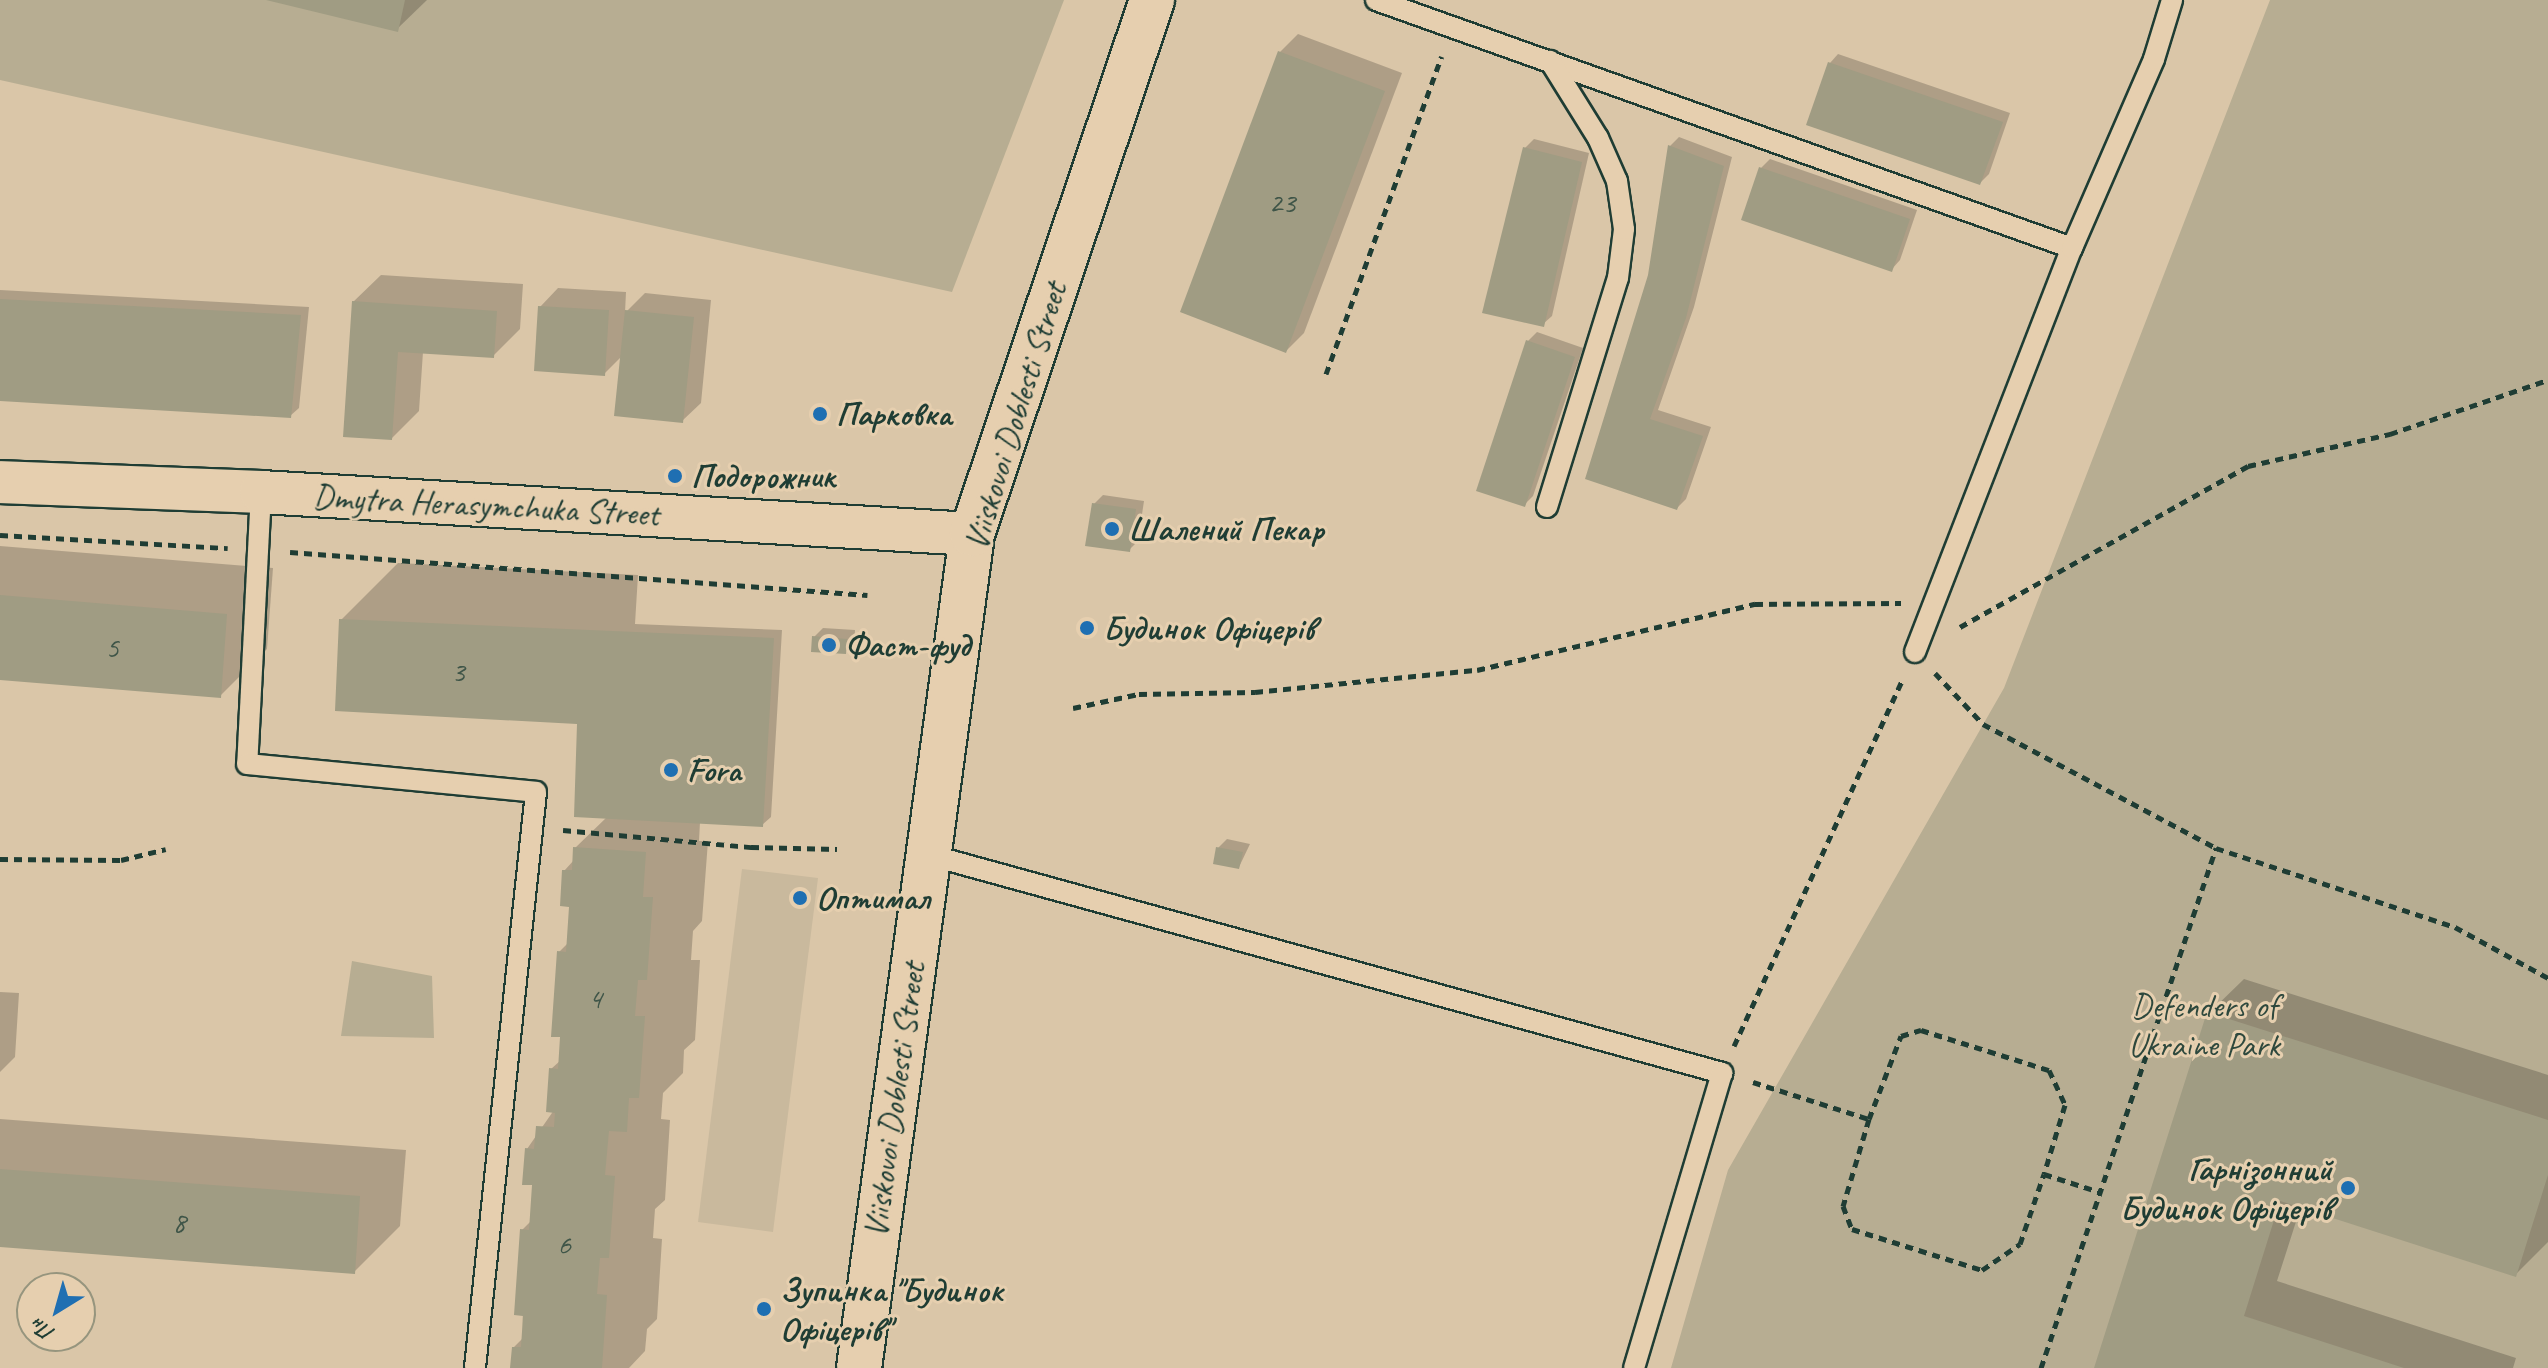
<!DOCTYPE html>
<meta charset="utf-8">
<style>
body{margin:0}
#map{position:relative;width:2548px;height:1368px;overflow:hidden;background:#dac6a8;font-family:Caveat,sans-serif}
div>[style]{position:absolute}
.built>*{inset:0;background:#c9b99d}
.green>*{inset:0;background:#b7ad92}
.shadow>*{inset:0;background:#0003}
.building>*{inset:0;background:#a09c83}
.path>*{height:5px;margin-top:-2.5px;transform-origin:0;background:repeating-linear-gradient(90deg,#1f3d34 0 8px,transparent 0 14px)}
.roads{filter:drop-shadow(2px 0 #1f3d34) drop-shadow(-2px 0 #1f3d34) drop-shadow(0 2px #1f3d34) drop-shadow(0 -2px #1f3d34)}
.lane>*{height:20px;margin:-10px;padding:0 10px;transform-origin:10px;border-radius:10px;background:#e6cfaf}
.street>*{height:42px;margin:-21px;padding:0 21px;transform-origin:21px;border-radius:21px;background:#e6cfaf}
.secondary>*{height:44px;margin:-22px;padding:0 22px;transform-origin:22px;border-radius:22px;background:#e6cfaf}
.dots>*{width:22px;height:22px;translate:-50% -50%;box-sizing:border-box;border:4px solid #e6cfaf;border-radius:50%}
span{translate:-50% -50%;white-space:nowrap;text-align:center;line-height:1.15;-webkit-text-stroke:6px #e6cfaf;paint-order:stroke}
.number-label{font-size:30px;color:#3f5548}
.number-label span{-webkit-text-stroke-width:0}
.poi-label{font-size:34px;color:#1f3d34;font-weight:700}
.left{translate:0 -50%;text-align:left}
.right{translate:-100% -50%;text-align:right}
.street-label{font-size:34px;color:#1f3d34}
.park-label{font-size:34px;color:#2e483d}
.north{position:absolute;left:16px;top:1272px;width:80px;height:80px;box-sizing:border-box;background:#e6cfaf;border:2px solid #96957e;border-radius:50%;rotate:217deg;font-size:22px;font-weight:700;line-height:32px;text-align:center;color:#1f3d34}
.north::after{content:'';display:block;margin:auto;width:28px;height:36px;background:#1f6fb2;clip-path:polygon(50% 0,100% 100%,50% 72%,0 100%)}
</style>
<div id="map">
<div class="built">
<i style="clip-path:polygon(742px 869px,818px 878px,773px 1232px,698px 1222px)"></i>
</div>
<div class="green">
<i style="clip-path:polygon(0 0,1064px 0,952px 292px,0 80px)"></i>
<i style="clip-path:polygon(2270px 0,2548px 0,2548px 1368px,1671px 1368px,1728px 1170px,2004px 688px)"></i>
<i style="clip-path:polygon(352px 961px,432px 976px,434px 1038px,341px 1036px)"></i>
</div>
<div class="shadow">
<i style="clip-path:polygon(274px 0,427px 0,397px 29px)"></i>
<i style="clip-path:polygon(1298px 34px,1402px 73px,1304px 333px,1286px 351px,1280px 52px)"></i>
<i style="clip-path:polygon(1838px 54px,2010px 113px,1989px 174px,1980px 183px,1830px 63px)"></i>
<i style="clip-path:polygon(1679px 137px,1732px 157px,1694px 307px,1658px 410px,1711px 427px,1686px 499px,1677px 508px,1587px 478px,1650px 276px,1670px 146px)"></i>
<i style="clip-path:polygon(1534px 139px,1589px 153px,1552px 316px,1543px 324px,1525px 148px)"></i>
<i style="clip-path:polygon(1770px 159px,1917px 210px,1900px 260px,1892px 269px,1761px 168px)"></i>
<i style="clip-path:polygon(381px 275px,523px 284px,520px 329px,493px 356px,423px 352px,419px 411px,392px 438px,353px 302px)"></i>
<i style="clip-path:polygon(558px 288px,626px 292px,625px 313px,645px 293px,711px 300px,701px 403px,682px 421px,622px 356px,604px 374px,540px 307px)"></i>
<i style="clip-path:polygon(0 290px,309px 307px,299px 408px,290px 416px,0 399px)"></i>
<i style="clip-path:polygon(1537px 332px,1583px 348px,1533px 496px,1524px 505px,1528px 341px)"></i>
<i style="clip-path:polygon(1103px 495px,1144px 501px,1138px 541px,1129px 550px,1094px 504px)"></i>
<i style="clip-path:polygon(0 546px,273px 568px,267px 649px,220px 696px,0 678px)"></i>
<i style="clip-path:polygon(398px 563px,638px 575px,635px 624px,782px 630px,771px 817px,762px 825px,700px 822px,699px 841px,708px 841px,702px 921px,693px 931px,691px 960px,700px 960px,695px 1040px,684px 1050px,683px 1073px,663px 1093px,661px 1119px,670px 1120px,665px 1200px,655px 1209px,653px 1238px,662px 1239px,657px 1319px,647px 1329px,645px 1351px,629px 1368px,512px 1368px,513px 1348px,523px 1338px,522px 1230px,531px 1221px,534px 1183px,527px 1149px,554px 1110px,551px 1069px,561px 1060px,559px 952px,569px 942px,571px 905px,564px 871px,574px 860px,575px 848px,607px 817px,580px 718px,341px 620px)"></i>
<i style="clip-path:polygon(823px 628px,855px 630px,854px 644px,845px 652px,814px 637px)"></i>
<i style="clip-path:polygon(1227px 839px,1250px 844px,1239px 867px,1218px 848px)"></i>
<i style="clip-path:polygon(2244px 979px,2548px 1075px,2548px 1242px,2515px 1275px,2301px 1206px,2277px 1281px,2516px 1358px,2513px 1368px,2096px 1368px,2209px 1013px)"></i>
<i style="clip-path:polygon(0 992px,19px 993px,15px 1057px,0 1072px)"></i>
<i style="clip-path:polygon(0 1119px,406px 1150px,400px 1226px,354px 1272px,0 1245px)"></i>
</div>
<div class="building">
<i style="clip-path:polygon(266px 0,405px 0,398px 32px)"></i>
<i style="clip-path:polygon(1278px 51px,1385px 91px,1286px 353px,1180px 312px)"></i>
<i style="clip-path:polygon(1828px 62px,2003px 122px,1980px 185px,1806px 125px)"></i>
<i style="clip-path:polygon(1668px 145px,1724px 166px,1686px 318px,1650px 419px,1703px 436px,1677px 510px,1585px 479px,1648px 275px)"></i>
<i style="clip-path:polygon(1523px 147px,1582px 162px,1544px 327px,1482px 313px)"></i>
<i style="clip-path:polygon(1759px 167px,1910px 219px,1892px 272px,1741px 220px)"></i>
<i style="clip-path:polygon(0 299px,301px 315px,291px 418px,0 401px)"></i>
<i style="clip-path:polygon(352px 301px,497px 311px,494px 358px,398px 352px,392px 440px,343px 437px)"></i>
<i style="clip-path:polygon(538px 306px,609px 310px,605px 376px,534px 371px)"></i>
<i style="clip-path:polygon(625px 310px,694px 317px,683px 423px,614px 416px)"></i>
<i style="clip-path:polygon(1526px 340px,1575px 357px,1525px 507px,1476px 491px)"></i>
<i style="clip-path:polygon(1092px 503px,1136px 509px,1130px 552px,1085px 546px)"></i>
<i style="clip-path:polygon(0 595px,227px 614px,221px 698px,0 680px)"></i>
<i style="clip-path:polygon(339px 619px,774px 638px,763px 827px,574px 817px,577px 724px,335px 711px)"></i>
<i style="clip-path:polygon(812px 636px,847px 639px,846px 654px,811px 652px)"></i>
<i style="clip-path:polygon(573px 847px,646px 852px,643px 897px,653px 897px,647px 980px,638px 980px,635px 1016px,645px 1016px,639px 1098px,629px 1098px,627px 1132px,609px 1131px,605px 1175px,615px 1176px,609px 1258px,600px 1258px,597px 1294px,607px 1295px,602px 1368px,510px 1368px,512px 1347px,521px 1347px,523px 1316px,514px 1315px,520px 1229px,529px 1230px,532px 1185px,522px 1185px,525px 1148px,534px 1149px,536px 1126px,554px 1127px,555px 1113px,546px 1112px,549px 1068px,558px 1069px,560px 1037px,551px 1037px,557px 951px,566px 952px,569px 907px,560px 906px,562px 870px,572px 870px)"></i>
<i style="clip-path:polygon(1216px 847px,1243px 852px,1239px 869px,1213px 864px)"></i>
<i style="clip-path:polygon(2207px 1012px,2548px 1120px,2548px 1175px,2516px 1277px,2280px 1201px,2244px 1316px,2404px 1368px,2094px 1368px)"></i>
<i style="clip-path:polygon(0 1169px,360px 1196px,355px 1274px,0 1247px)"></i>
</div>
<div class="path">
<i style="left:1326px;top:374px;width:338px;rotate:-70deg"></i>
<i style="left:0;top:535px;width:228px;rotate:3.3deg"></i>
<i style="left:290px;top:552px;width:579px;rotate:4.26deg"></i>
<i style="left:1960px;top:627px;width:330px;rotate:-29.2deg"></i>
<i style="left:2248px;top:466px;width:146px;rotate:-12.7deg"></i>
<i style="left:2390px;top:434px;width:167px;rotate:-18.9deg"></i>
<i style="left:1935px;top:673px;width:70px;rotate:46.7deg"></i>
<i style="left:1983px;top:724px;width:264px;rotate:28deg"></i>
<i style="left:2216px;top:848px;width:252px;rotate:18.3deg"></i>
<i style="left:2455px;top:927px;width:106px;rotate:28.7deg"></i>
<i style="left:1073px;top:708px;width:67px;rotate:-12deg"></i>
<i style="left:1139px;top:694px;width:116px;rotate:-1deg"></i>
<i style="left:1255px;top:692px;width:223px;rotate:-5.7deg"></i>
<i style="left:1477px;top:670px;width:286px;rotate:-13.4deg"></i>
<i style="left:1755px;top:604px;width:146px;rotate:-0.4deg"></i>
<i style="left:563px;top:830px;width:189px;rotate:5.2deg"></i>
<i style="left:751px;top:847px;width:86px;rotate:1.3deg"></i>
<i style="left:0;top:859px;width:121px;rotate:0.5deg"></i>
<i style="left:121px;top:860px;width:46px;rotate:-13.7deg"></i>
<i style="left:1734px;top:1046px;width:403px;rotate:-65.3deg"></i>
<i style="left:1753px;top:1082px;width:122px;rotate:17.7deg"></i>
<i style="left:1869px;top:1119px;width:91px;rotate:106.6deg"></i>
<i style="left:1843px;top:1206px;width:25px;rotate:69deg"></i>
<i style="left:1852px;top:1229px;width:136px;rotate:17.5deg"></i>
<i style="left:1982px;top:1270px;width:46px;rotate:-34.4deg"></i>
<i style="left:2020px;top:1244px;width:74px;rotate:-71.1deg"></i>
<i style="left:2044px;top:1174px;width:59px;rotate:17.8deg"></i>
<i style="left:1869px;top:1119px;width:89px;rotate:-68.9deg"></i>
<i style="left:1901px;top:1036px;width:21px;rotate:-17deg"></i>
<i style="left:1921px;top:1030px;width:134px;rotate:17.4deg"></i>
<i style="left:2049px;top:1070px;width:38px;rotate:65deg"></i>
<i style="left:2065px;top:1105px;width:72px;rotate:106.9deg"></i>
<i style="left:2041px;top:1368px;width:549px;rotate:-71.4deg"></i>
</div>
<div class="roads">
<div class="lane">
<i style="left:1376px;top:0;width:739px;rotate:19.61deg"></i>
<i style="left:261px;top:492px;width:272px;rotate:92.9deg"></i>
<i style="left:247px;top:764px;width:290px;rotate:5.5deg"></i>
<i style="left:536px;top:792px;width:579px;rotate:96.05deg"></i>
<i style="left:1547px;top:507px;width:240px;rotate:-72.8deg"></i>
<i style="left:1618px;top:278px;width:49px;rotate:-83deg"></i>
<i style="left:1624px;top:229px;width:49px;rotate:-98.3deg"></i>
<i style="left:1617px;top:181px;width:47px;rotate:-113.8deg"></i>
<i style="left:1598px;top:138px;width:91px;rotate:-121.9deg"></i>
<i style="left:1915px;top:652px;width:433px;rotate:-68.8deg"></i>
<i style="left:2072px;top:248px;width:206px;rotate:-66.5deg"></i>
<i style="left:2154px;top:59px;width:62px;rotate:-73deg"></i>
<i style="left:926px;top:854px;width:826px;rotate:15.38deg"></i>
<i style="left:1722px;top:1073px;width:308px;rotate:106.6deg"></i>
</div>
<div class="street">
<i style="left:0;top:482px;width:261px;rotate:2.2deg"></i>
<i style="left:261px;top:492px;width:712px;rotate:3.38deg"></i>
</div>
<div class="secondary">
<i style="left:859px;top:1368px;width:842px;rotate:-82.28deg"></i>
<i style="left:972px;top:534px;width:564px;rotate:-71.37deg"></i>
</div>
</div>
<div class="dots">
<i style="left:820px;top:414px;background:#1f6fb2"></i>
<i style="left:675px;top:476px;background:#1f6fb2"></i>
<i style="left:1112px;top:529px;background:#1f6fb2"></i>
<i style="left:1087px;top:628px;background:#1f6fb2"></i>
<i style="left:829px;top:645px;background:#1f6fb2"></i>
<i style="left:671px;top:770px;background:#1f6fb2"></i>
<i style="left:800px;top:898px;background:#1f6fb2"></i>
<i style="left:2348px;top:1188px;background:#1f6fb2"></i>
<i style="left:764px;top:1309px;background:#1f6fb2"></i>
</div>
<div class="number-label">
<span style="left:1282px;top:202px">23</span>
<span style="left:112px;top:647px">5</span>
<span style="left:458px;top:671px">3</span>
<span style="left:595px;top:998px">4</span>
<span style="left:179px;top:1222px">8</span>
<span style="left:564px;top:1244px">6</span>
</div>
<div class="poi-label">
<span class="left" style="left:836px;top:414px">Парковка</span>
<span class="left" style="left:691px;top:476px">Подорожник</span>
<span class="left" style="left:1128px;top:529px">Шалений Пекар</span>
<span class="left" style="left:1103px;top:628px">Будинок Офіцерів</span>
<span class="left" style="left:845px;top:645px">Фаст-фуд</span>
<span class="left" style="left:687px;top:770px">Fora</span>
<span class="left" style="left:816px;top:898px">Оптимал</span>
<span class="right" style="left:2332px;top:1188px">Гарнізонний<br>Будинок Офіцерів</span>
<span class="left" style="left:780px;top:1309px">Зупинка "Будинок<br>Офіцерів"</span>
</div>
<div class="street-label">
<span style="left:1015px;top:416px;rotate:-73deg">Viiskovoi Doblesti Street</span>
<span style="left:486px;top:505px;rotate:3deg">Dmytra Herasymchuka Street</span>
<span style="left:894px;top:1100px;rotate:-82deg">Viiskovoi Doblesti Street</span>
</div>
<div class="park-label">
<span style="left:2204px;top:1025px">Defenders of<br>Ukraine Park</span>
</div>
<div class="north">Пн</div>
</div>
